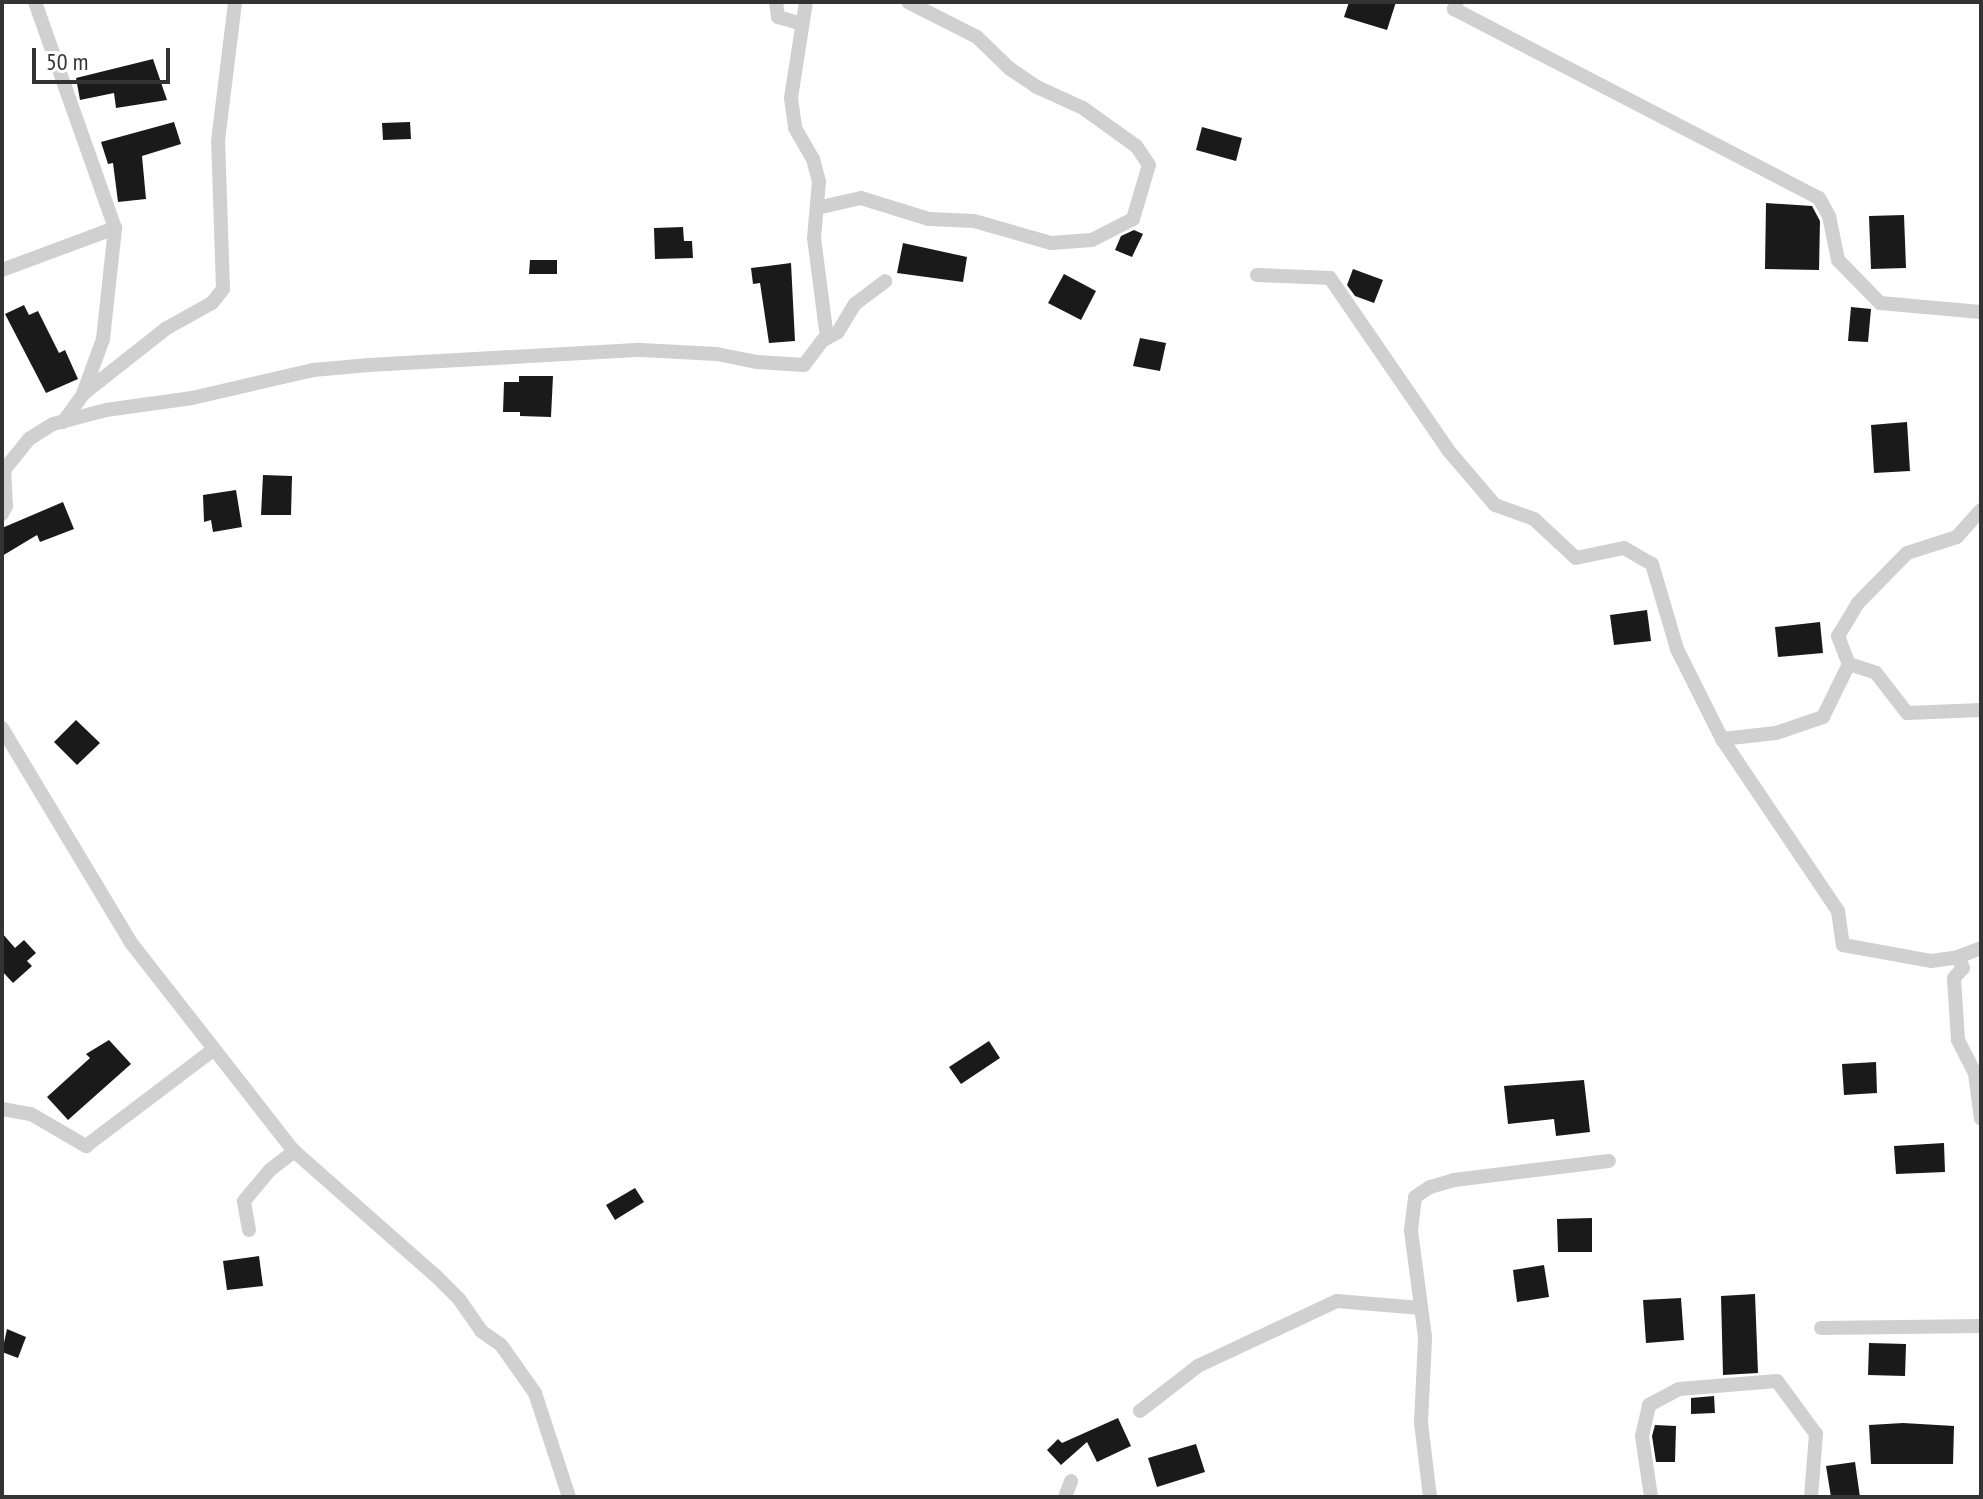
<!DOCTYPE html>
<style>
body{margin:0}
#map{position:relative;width:1983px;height:1499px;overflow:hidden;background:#fff;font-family:"PT Sans Narrow",sans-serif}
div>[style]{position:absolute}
.building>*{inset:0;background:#1a1a1a}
.minor>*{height:14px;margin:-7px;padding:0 7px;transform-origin:7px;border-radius:7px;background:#d0d0d0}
span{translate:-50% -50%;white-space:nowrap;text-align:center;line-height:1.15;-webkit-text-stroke:8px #fff;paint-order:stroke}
.frame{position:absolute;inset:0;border:4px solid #333;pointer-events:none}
.scale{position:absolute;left:32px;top:48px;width:138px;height:36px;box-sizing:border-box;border:4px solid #333;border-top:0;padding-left:10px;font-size:24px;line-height:28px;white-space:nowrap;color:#333;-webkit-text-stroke:6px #fff;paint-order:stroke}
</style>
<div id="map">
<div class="building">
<i style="clip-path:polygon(1349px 2px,1396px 2px,1387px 30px,1344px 17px)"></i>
<i style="clip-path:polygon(153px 59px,167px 100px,116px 108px,114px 93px,80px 100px,76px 78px)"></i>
<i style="clip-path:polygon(174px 122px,181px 144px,142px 156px,146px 199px,118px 202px,113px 163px,108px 164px,101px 142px)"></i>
<i style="clip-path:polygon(410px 122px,411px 139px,383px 140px,382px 123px)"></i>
<i style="clip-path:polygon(1202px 127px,1242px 138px,1236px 161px,1196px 150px)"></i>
<i style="clip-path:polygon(1766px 203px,1812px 206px,1820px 221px,1819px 270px,1765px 269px)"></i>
<i style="clip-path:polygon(1904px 215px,1906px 268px,1871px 269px,1869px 216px)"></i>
<i style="clip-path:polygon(683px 227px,684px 241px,692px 241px,693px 258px,655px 259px,654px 228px)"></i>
<i style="clip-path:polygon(1134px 230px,1143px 234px,1132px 257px,1115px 250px,1121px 236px)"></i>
<i style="clip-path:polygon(903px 243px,967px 257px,963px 282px,897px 273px)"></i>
<i style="clip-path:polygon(530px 260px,557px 260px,557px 274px,529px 274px)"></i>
<i style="clip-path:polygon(791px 263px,795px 341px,769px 343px,760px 283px,753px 284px,751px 268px)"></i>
<i style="clip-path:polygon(1353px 269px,1383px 280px,1374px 303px,1355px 296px,1347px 285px)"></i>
<i style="clip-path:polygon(1064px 274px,1096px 291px,1081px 320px,1048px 303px)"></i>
<i style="clip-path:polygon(24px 305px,29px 315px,38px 311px,59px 353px,65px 350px,78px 379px,46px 393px,5px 314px)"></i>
<i style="clip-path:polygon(1851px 307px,1871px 309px,1868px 342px,1848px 341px)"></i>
<i style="clip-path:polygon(1140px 338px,1166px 343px,1160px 371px,1133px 366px)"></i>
<i style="clip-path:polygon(519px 376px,553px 376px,551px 417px,520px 416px,520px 412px,503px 412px,504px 382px,519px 382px)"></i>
<i style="clip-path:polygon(1907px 422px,1910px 471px,1874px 473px,1871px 425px)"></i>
<i style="clip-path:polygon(263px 475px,292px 476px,291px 515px,261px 515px)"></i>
<i style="clip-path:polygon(236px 490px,242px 527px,213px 532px,211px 520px,204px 522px,203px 495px)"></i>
<i style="clip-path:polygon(63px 502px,74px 529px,40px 542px,37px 535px,2px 556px,2px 528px)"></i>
<i style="clip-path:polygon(1647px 610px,1651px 641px,1614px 645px,1610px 615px)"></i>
<i style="clip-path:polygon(1820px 622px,1823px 653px,1778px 657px,1775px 627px)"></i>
<i style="clip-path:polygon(76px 720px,100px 743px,77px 765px,54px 742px)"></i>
<i style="clip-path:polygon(2px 933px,15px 948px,24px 940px,36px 953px,27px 961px,32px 966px,13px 983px,2px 971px)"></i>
<i style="clip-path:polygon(109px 1040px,131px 1064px,68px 1120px,47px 1097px,90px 1058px,86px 1054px)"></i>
<i style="clip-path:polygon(989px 1041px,1000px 1058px,961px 1084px,949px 1067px)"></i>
<i style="clip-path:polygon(1876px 1062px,1877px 1093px,1844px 1095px,1842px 1064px)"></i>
<i style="clip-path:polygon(1584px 1080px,1590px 1132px,1556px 1136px,1554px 1119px,1508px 1124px,1504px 1086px)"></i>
<i style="clip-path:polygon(1944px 1143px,1945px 1172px,1896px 1174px,1894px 1146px)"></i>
<i style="clip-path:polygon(635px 1188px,644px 1202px,615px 1220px,606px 1205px)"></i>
<i style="clip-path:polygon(1592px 1218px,1592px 1252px,1558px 1252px,1557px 1219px)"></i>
<i style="clip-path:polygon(259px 1256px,263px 1286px,227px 1290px,223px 1261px)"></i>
<i style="clip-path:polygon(1544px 1265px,1549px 1297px,1517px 1302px,1513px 1270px)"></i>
<i style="clip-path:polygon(1755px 1294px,1758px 1373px,1723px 1375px,1721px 1296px)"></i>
<i style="clip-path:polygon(1681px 1298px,1684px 1340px,1646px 1343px,1643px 1300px)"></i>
<i style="clip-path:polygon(7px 1329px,26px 1337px,18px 1358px,2px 1352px)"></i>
<i style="clip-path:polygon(1869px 1343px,1906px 1344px,1905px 1376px,1868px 1375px)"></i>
<i style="clip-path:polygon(1714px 1396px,1715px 1413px,1691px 1414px,1691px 1398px)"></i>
<i style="clip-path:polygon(1118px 1418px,1131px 1446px,1097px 1462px,1087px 1442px,1061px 1465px,1047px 1450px,1058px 1439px,1062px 1443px)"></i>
<i style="clip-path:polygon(1903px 1423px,1954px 1426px,1953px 1464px,1871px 1464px,1869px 1425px)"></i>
<i style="clip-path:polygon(1655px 1425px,1676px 1426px,1675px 1462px,1656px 1462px,1652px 1436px)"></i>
<i style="clip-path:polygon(1196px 1444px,1205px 1472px,1157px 1487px,1148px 1458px)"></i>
<i style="clip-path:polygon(1855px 1462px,1860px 1497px,1831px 1497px,1826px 1466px)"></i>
</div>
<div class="minor">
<i style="left:776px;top:2px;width:15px;rotate:82deg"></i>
<i style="left:778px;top:17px;width:25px;rotate:16deg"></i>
<i style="left:806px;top:2px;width:97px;rotate:98.9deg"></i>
<i style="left:791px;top:98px;width:30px;rotate:82deg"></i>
<i style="left:795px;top:128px;width:36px;rotate:60deg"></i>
<i style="left:813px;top:159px;width:23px;rotate:75deg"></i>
<i style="left:819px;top:181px;width:57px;rotate:95deg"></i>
<i style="left:814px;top:238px;width:101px;rotate:82.6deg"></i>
<i style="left:1457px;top:2px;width:8px;rotate:113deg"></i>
<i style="left:1454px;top:9px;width:411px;rotate:27.4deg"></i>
<i style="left:1819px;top:198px;width:21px;rotate:61deg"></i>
<i style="left:1829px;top:216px;width:45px;rotate:78.4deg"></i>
<i style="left:1838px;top:260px;width:60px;rotate:45.7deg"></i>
<i style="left:1880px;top:303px;width:101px;rotate:5.1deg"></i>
<i style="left:817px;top:208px;width:45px;rotate:-12.8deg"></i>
<i style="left:861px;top:198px;width:71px;rotate:17.2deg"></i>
<i style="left:929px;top:219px;width:45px;rotate:2.5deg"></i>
<i style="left:974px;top:221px;width:80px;rotate:15.9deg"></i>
<i style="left:1051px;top:243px;width:41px;rotate:-4.2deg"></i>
<i style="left:1092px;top:240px;width:46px;rotate:-27.1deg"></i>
<i style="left:1133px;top:219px;width:56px;rotate:-73.5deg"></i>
<i style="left:1149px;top:165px;width:23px;rotate:-124deg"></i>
<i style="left:1136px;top:146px;width:65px;rotate:-144.4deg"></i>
<i style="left:1083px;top:108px;width:51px;rotate:-155.5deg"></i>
<i style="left:1037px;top:87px;width:32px;rotate:-146deg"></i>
<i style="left:1010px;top:69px;width:46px;rotate:-135.9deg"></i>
<i style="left:977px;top:37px;width:77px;rotate:-153.1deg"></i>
<i style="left:2px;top:270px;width:121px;rotate:-20.4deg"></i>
<i style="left:115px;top:228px;width:240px;rotate:-109.5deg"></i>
<i style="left:1257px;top:275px;width:73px;rotate:2.4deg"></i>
<i style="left:1330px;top:278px;width:209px;rotate:55.5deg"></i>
<i style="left:1448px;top:450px;width:72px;rotate:49.5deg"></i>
<i style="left:1495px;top:505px;width:41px;rotate:19.7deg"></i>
<i style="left:1534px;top:519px;width:57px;rotate:42.9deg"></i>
<i style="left:1576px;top:558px;width:49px;rotate:-11.8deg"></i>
<i style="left:1624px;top:548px;width:32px;rotate:30deg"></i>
<i style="left:1652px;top:564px;width:89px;rotate:73.6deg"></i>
<i style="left:1677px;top:649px;width:101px;rotate:63.4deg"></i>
<i style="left:1722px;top:739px;width:207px;rotate:56deg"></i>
<i style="left:1838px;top:911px;width:34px;rotate:82deg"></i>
<i style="left:1843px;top:945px;width:89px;rotate:10.3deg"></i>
<i style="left:1931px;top:961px;width:27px;rotate:-8deg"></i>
<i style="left:83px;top:394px;width:107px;rotate:-38.2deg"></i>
<i style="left:167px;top:328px;width:51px;rotate:-29.1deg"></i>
<i style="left:212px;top:303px;width:18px;rotate:-52deg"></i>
<i style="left:223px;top:289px;width:148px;rotate:-91.9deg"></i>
<i style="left:218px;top:141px;width:140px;rotate:-83deg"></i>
<i style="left:63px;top:422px;width:34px;rotate:-54deg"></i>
<i style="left:83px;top:394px;width:59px;rotate:-70deg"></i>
<i style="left:103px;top:339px;width:112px;rotate:-83.8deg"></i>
<i style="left:1981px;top:510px;width:36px;rotate:132deg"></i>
<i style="left:1957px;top:537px;width:52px;rotate:162.3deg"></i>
<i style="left:1907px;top:553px;width:70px;rotate:134.4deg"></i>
<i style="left:1858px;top:603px;width:39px;rotate:121deg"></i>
<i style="left:1838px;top:636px;width:30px;rotate:69deg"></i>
<i style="left:1849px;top:664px;width:28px;rotate:18deg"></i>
<i style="left:1876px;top:673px;width:51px;rotate:52.2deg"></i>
<i style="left:1907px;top:713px;width:74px;rotate:-2.3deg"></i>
<i style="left:2px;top:514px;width:9px;rotate:-63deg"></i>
<i style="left:6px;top:506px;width:36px;rotate:-93deg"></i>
<i style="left:4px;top:470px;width:40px;rotate:-51deg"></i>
<i style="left:29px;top:439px;width:28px;rotate:-32deg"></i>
<i style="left:53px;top:424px;width:55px;rotate:-14.8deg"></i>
<i style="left:106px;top:410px;width:87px;rotate:-7.9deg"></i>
<i style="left:192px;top:398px;width:124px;rotate:-13deg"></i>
<i style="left:313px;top:370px;width:56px;rotate:-5.1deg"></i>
<i style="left:369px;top:365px;width:272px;rotate:-3.2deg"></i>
<i style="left:641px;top:350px;width:76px;rotate:3deg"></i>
<i style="left:717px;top:354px;width:41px;rotate:11.3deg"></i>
<i style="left:757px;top:362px;width:47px;rotate:3.7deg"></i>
<i style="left:804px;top:365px;width:31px;rotate:-53deg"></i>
<i style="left:823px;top:340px;width:17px;rotate:-28deg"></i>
<i style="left:838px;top:332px;width:33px;rotate:-59deg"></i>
<i style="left:855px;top:304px;width:38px;rotate:-37deg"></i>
<i style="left:2px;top:728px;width:252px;rotate:59deg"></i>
<i style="left:132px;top:944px;width:263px;rotate:52deg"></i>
<i style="left:294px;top:1151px;width:189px;rotate:41.4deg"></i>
<i style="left:436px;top:1276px;width:33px;rotate:45deg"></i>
<i style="left:459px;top:1299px;width:39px;rotate:55deg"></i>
<i style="left:481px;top:1331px;width:24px;rotate:35deg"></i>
<i style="left:501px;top:1345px;width:59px;rotate:54.7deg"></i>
<i style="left:535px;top:1393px;width:109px;rotate:71.9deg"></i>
<i style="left:1722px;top:739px;width:54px;rotate:-6.3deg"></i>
<i style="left:1776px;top:733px;width:50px;rotate:-18.8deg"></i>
<i style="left:1823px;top:717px;width:59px;rotate:-63.9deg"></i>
<i style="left:1981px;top:948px;width:25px;rotate:159deg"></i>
<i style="left:1958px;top:957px;width:12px;rotate:66deg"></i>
<i style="left:1963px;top:968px;width:13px;rotate:132deg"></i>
<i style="left:1954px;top:978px;width:62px;rotate:86.3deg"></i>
<i style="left:1958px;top:1040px;width:37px;rotate:63deg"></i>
<i style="left:1975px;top:1073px;width:46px;rotate:82.6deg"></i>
<i style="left:2px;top:1109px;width:29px;rotate:10deg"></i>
<i style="left:31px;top:1114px;width:64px;rotate:30.2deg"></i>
<i style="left:86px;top:1146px;width:159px;rotate:-37.1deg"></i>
<i style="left:249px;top:1230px;width:29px;rotate:-100deg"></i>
<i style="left:244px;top:1201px;width:40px;rotate:-50deg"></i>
<i style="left:270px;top:1170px;width:31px;rotate:-38deg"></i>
<i style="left:1821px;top:1328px;width:160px;rotate:-0.7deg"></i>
<i style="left:1140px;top:1411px;width:73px;rotate:-37.8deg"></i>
<i style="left:1198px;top:1366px;width:153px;rotate:-25.1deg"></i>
<i style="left:1337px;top:1301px;width:84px;rotate:4.8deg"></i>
<i style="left:1065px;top:1497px;width:17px;rotate:-69deg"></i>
<i style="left:1430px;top:1497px;width:75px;rotate:-96.9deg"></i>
<i style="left:1421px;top:1423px;width:86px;rotate:-87.3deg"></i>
<i style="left:1425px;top:1337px;width:108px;rotate:-97.5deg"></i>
<i style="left:1411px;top:1230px;width:33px;rotate:-83deg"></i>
<i style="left:1415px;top:1197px;width:18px;rotate:-34deg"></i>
<i style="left:1430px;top:1187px;width:25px;rotate:-16deg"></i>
<i style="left:1454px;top:1180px;width:156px;rotate:-7deg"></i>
<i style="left:1651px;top:1497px;width:62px;rotate:-98.4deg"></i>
<i style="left:1642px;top:1436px;width:32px;rotate:-77deg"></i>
<i style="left:1649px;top:1405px;width:34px;rotate:-28deg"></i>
<i style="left:1679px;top:1389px;width:98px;rotate:-4.7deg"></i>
<i style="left:1777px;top:1381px;width:66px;rotate:53.7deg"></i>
<i style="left:1816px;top:1434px;width:63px;rotate:94.5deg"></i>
</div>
<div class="frame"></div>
<div class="scale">50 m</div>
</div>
